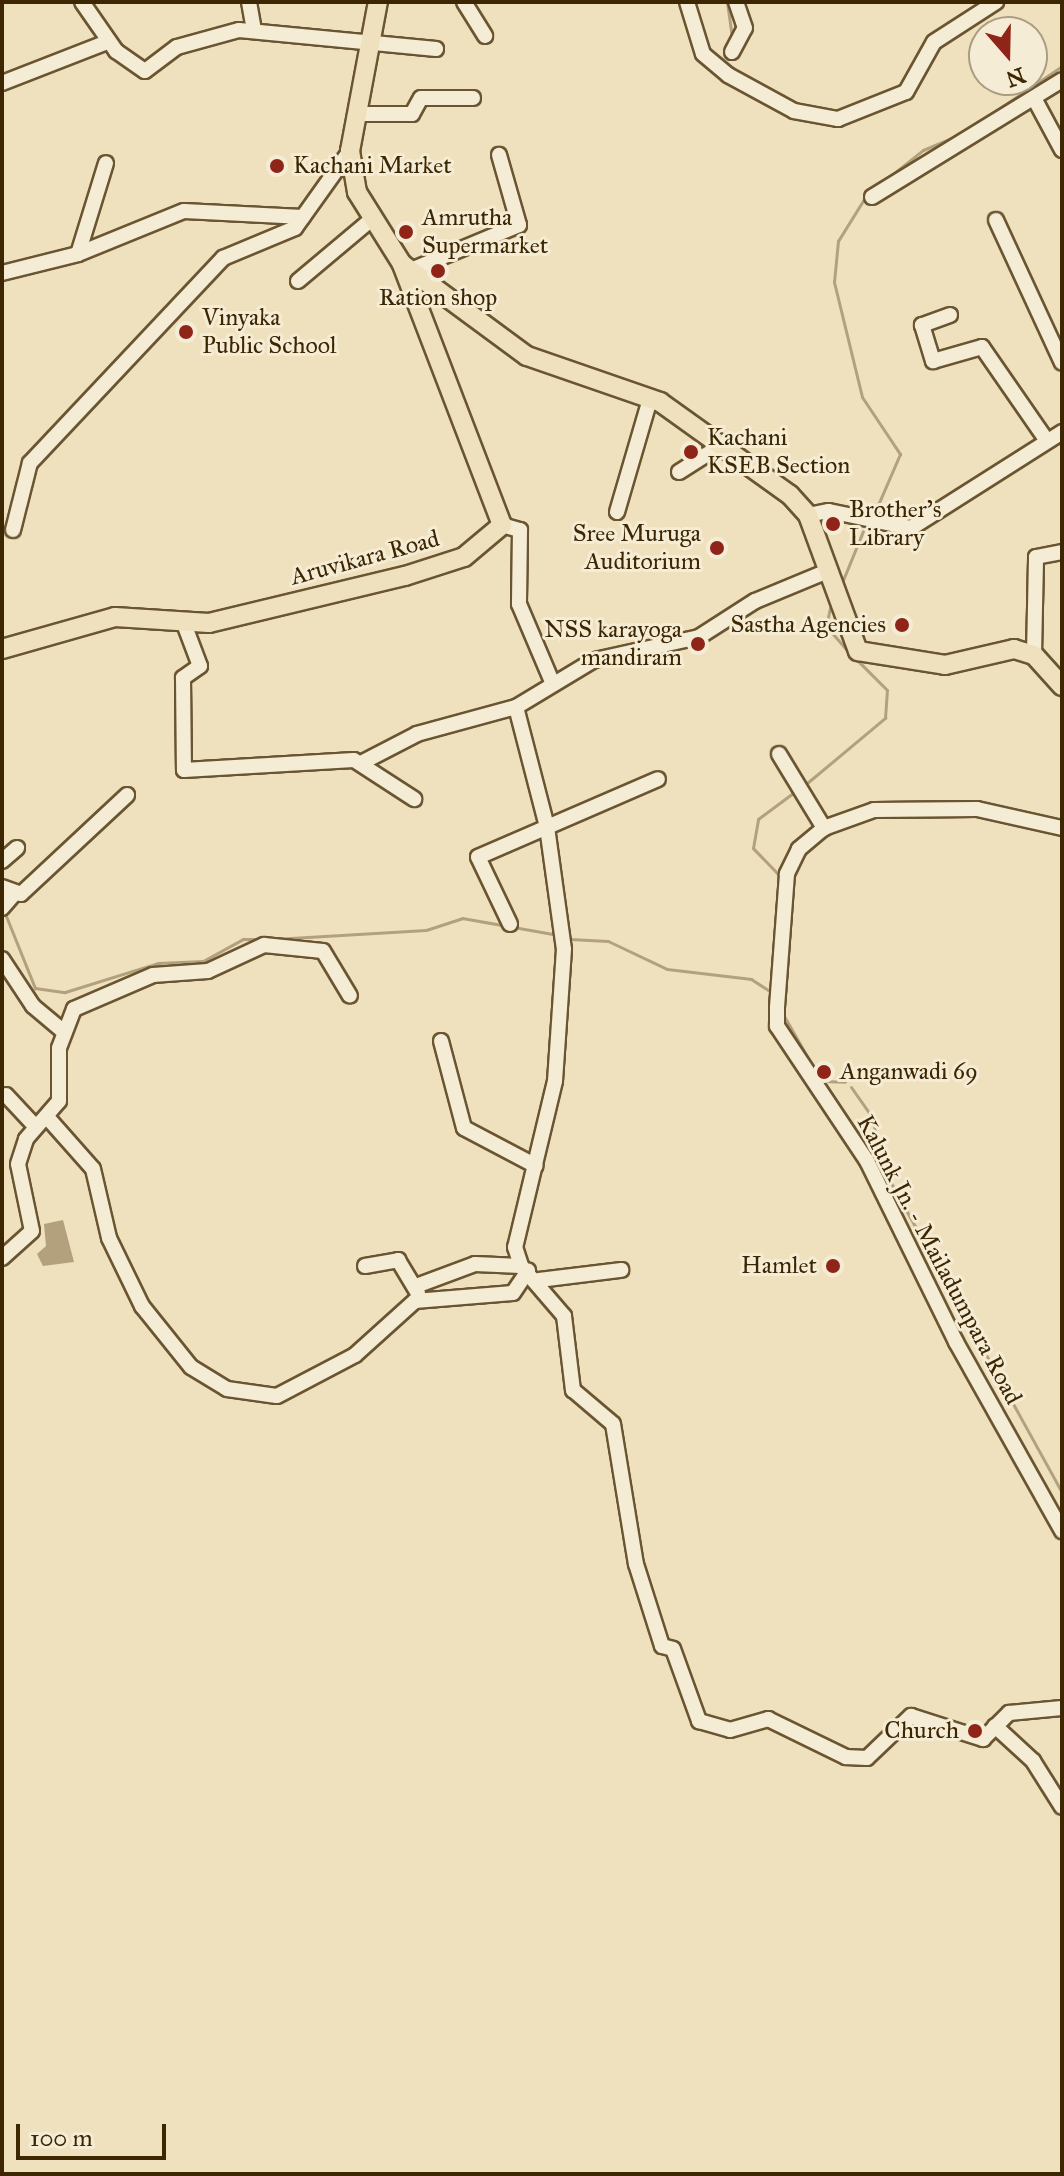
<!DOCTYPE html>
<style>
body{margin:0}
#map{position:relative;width:1064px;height:2176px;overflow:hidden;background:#f0e1be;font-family:"IM FELL Great Primer",serif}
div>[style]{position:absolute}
.water>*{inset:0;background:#b3a17e}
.stream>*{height:3px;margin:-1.5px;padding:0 1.5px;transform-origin:1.5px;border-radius:1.5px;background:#b3a17e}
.roads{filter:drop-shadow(2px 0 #6a5531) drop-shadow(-2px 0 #6a5531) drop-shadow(0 2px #6a5531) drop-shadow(0 -2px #6a5531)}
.minor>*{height:14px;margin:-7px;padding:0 7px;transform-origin:7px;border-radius:7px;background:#f5ecd5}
.major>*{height:18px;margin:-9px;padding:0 9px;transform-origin:9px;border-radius:9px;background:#f0e1be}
.dots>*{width:22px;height:22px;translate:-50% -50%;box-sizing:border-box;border:4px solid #f5ecd5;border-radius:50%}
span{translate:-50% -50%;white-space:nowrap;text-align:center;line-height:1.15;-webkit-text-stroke:6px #f5ecd5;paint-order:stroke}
.poi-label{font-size:24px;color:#3d2602}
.left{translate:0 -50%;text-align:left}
.right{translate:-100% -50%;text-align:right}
.street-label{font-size:24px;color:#3d2602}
.frame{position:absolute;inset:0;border:4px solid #3d2602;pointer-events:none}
.north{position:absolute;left:968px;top:16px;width:80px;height:80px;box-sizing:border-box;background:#f5ecd5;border:2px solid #ab9d81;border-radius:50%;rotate:160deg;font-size:22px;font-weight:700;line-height:32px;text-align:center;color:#3d2602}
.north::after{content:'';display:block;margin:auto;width:28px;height:36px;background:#8f2418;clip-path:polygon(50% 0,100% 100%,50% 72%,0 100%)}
.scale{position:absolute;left:16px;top:2124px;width:150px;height:36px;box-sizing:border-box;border:4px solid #3d2602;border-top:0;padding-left:10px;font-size:24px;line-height:28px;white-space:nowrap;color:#3d2602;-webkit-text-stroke:6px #f5ecd5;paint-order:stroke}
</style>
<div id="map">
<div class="water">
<i style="clip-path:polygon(63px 1220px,74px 1262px,43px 1266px,37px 1254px,46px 1246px,44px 1224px)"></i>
</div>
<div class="stream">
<i style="left:727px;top:2px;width:35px;rotate:82deg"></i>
<i style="left:918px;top:56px;width:24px;rotate:-57deg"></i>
<i style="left:892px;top:90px;width:17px;rotate:-33deg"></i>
<i style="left:966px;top:131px;width:116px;rotate:-34.1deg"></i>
<i style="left:879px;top:185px;width:56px;rotate:-38.5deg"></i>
<i style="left:923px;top:150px;width:39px;rotate:-23deg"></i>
<i style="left:869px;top:191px;width:59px;rotate:121.8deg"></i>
<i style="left:838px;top:241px;width:41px;rotate:95.6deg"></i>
<i style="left:834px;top:282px;width:118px;rotate:76.3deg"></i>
<i style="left:862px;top:397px;width:69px;rotate:56.3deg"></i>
<i style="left:900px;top:454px;width:65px;rotate:113.4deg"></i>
<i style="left:841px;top:585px;width:58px;rotate:-67.8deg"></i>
<i style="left:831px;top:603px;width:24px;rotate:102deg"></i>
<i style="left:826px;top:626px;width:35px;rotate:49deg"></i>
<i style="left:807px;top:783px;width:102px;rotate:-39.8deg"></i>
<i style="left:885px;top:718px;width:28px;rotate:-86deg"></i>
<i style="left:887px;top:690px;width:45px;rotate:-135deg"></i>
<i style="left:972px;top:802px;width:92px;rotate:11.9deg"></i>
<i style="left:778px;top:874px;width:36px;rotate:-134deg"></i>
<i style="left:753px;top:848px;width:29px;rotate:-80deg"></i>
<i style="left:758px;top:819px;width:44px;rotate:-36.6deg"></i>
<i style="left:6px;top:916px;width:78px;rotate:68.1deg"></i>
<i style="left:35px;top:988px;width:30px;rotate:8deg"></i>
<i style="left:65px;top:992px;width:97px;rotate:-17.3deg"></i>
<i style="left:158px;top:963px;width:45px;rotate:-2.5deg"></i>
<i style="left:203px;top:961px;width:46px;rotate:-28.8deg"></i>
<i style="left:243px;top:939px;width:20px"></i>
<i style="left:274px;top:939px;width:152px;rotate:-3.4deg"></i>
<i style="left:426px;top:930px;width:38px;rotate:-18deg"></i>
<i style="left:462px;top:918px;width:92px;rotate:10deg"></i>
<i style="left:570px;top:939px;width:38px;rotate:3deg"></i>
<i style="left:608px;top:941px;width:65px;rotate:25.4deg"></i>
<i style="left:667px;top:969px;width:85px;rotate:6.8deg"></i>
<i style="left:751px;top:979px;width:24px;rotate:33deg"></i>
<i style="left:785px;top:997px;width:55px;rotate:-85.8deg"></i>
<i style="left:784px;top:1016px;width:64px;rotate:60.3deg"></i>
<i style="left:822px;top:1081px;width:23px;rotate:2deg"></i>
<i style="left:851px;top:1087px;width:38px;rotate:55deg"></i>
<i style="left:873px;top:1118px;width:43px;rotate:82.1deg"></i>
<i style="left:879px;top:1161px;width:378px;rotate:61.1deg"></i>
</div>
<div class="roads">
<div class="minor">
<i style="left:82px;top:2px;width:60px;rotate:55.2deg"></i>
<i style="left:116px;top:51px;width:35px;rotate:35deg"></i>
<i style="left:145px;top:71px;width:40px;rotate:-37deg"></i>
<i style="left:177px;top:47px;width:64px;rotate:-15.3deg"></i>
<i style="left:239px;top:30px;width:198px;rotate:5.5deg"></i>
<i style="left:249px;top:2px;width:28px;rotate:80deg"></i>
<i style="left:464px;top:2px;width:40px;rotate:58deg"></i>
<i style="left:687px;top:2px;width:54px;rotate:72.9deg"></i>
<i style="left:703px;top:54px;width:33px;rotate:40deg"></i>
<i style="left:728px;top:75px;width:75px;rotate:28.6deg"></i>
<i style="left:794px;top:111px;width:45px;rotate:10.3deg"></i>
<i style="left:838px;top:119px;width:73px;rotate:-21.7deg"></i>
<i style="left:906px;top:92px;width:57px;rotate:-60.8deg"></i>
<i style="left:934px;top:42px;width:74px;rotate:-32.8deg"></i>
<i style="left:732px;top:52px;width:27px;rotate:-62deg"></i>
<i style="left:745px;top:28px;width:28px;rotate:-109deg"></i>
<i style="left:2px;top:83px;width:113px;rotate:-21.3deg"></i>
<i style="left:1034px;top:98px;width:59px;rotate:61.7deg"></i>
<i style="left:356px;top:114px;width:56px"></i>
<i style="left:412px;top:114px;width:18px;rotate:-61deg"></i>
<i style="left:421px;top:98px;width:52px"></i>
<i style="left:872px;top:197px;width:223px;rotate:-31.6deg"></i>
<i style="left:996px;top:220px;width:157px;rotate:65.2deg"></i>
<i style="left:78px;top:254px;width:95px;rotate:-72.9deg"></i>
<i style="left:411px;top:270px;width:117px;rotate:-22.6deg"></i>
<i style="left:519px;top:225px;width:73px;rotate:-105.9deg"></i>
<i style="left:2px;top:273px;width:78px;rotate:-14deg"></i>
<i style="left:78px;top:254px;width:114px;rotate:-22.1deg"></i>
<i style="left:184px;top:211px;width:119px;rotate:2.9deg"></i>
<i style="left:298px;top:281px;width:98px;rotate:-40deg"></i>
<i style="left:950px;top:315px;width:30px;rotate:160deg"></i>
<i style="left:922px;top:325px;width:38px;rotate:73deg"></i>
<i style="left:933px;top:361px;width:51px;rotate:-15.9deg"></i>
<i style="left:982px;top:347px;width:114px;rotate:55.3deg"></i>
<i style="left:679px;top:472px;width:45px;rotate:-32.3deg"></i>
<i style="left:617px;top:512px;width:118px;rotate:-73.7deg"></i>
<i style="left:808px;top:515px;width:21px;rotate:-11deg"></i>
<i style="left:829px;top:511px;width:84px;rotate:11.7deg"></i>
<i style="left:911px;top:528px;width:179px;rotate:-32.4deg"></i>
<i style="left:502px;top:525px;width:19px;rotate:16deg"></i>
<i style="left:520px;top:530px;width:74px;rotate:90.8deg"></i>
<i style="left:519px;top:604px;width:87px;rotate:67deg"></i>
<i style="left:13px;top:530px;width:69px;rotate:-75.8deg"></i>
<i style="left:30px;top:463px;width:282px;rotate:-46.7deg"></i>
<i style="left:223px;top:258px;width:78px;rotate:-22.6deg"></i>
<i style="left:295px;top:228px;width:95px;rotate:-54.5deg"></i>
<i style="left:830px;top:570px;width:81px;rotate:157.5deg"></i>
<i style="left:755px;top:601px;width:67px;rotate:147.3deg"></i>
<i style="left:699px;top:637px;width:107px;rotate:167.6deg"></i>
<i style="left:594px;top:660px;width:91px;rotate:148.9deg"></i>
<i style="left:516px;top:707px;width:124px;rotate:75.5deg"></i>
<i style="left:547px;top:827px;width:123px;rotate:82.1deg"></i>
<i style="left:564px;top:949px;width:132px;rotate:93.9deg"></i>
<i style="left:555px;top:1081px;width:171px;rotate:103.5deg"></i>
<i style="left:515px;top:1247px;width:20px;rotate:72deg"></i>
<i style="left:521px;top:1266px;width:66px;rotate:49.3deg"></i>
<i style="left:564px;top:1316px;width:75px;rotate:83.1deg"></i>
<i style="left:573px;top:1390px;width:52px;rotate:40.4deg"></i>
<i style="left:613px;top:1424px;width:142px;rotate:80.7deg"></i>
<i style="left:636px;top:1564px;width:86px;rotate:72.4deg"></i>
<i style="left:662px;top:1646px;width:11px;rotate:15deg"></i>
<i style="left:673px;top:1649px;width:77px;rotate:70.1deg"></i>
<i style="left:699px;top:1721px;width:32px;rotate:16deg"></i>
<i style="left:730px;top:1730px;width:40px;rotate:-16deg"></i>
<i style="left:768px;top:1719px;width:87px;rotate:26deg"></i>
<i style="left:846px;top:1757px;width:21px;rotate:3deg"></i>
<i style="left:867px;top:1758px;width:61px;rotate:-43.7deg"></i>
<i style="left:911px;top:1716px;width:76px;rotate:17.7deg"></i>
<i style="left:983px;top:1739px;width:37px;rotate:-45deg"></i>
<i style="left:1009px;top:1713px;width:53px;rotate:-5.4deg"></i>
<i style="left:183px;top:621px;width:48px;rotate:69.3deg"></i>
<i style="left:200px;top:666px;width:21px;rotate:145deg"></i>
<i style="left:183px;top:678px;width:92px;rotate:89.4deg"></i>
<i style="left:184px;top:770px;width:170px;rotate:-3.4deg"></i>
<i style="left:354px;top:760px;width:72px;rotate:33deg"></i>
<i style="left:1034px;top:655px;width:98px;rotate:-88.8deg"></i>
<i style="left:1036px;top:557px;width:26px;rotate:-11deg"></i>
<i style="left:779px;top:754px;width:87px;rotate:58.7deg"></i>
<i style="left:363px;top:762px;width:61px;rotate:-27.4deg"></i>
<i style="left:417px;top:734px;width:103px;rotate:-15.3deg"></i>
<i style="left:1062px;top:828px;width:87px;rotate:-167.4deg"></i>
<i style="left:977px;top:809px;width:103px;rotate:179.4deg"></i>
<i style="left:874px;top:810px;width:53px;rotate:160.2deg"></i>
<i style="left:824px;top:828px;width:33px;rotate:140deg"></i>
<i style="left:799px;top:849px;width:28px;rotate:116deg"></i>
<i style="left:787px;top:874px;width:134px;rotate:94.3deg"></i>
<i style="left:777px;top:1008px;width:18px;rotate:90deg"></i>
<i style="left:777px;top:1026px;width:162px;rotate:56.3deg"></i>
<i style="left:867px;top:1161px;width:202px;rotate:63.8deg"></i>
<i style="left:956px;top:1342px;width:217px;rotate:60.7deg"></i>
<i style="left:2px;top:861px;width:20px;rotate:-41deg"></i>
<i style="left:2px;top:887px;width:20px;rotate:20deg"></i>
<i style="left:21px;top:894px;width:145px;rotate:-43deg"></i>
<i style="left:2px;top:908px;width:18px;rotate:-49deg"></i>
<i style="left:510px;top:924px;width:74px;rotate:-115.5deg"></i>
<i style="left:478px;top:857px;width:196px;rotate:-23.4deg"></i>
<i style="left:2px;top:959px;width:56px;rotate:56.6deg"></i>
<i style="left:33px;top:1006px;width:38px;rotate:40deg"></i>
<i style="left:441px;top:1041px;width:90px;rotate:75.2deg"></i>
<i style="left:464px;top:1128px;width:81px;rotate:27.8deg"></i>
<i style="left:6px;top:1095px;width:42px;rotate:46.9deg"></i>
<i style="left:47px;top:1117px;width:69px;rotate:48.5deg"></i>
<i style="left:93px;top:1169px;width:71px;rotate:76.9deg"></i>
<i style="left:109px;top:1238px;width:76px;rotate:64.1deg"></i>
<i style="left:142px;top:1306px;width:78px;rotate:51.2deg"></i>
<i style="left:191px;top:1367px;width:42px;rotate:31.4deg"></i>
<i style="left:227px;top:1389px;width:50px;rotate:8deg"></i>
<i style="left:277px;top:1396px;width:88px;rotate:-27.7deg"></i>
<i style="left:355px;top:1355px;width:81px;rotate:-42deg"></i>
<i style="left:415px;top:1301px;width:98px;rotate:-4.7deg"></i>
<i style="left:513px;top:1293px;width:27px;rotate:-56deg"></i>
<i style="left:2px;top:1258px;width:40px;rotate:-42deg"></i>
<i style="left:32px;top:1231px;width:68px;rotate:-101.8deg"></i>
<i style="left:18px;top:1164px;width:26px;rotate:-72deg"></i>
<i style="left:26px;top:1139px;width:50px;rotate:-49deg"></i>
<i style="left:59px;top:1101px;width:53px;rotate:-90deg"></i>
<i style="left:59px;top:1048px;width:42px;rotate:-69deg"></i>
<i style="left:74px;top:1009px;width:86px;rotate:-23.3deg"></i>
<i style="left:153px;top:975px;width:55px;rotate:-4.2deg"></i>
<i style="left:208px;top:971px;width:62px;rotate:-24.9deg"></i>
<i style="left:264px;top:945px;width:59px;rotate:5.8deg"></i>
<i style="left:323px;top:951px;width:52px;rotate:59deg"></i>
<i style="left:365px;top:1266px;width:34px;rotate:-10deg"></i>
<i style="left:398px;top:1260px;width:39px;rotate:59deg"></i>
<i style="left:539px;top:1280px;width:83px;rotate:-7deg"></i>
<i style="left:416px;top:1286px;width:63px;rotate:-20.4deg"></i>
<i style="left:475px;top:1264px;width:46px;rotate:2.5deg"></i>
<i style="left:995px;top:1726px;width:52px;rotate:42.6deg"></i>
<i style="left:1033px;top:1761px;width:54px;rotate:57.8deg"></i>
</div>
<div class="major">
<i style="left:402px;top:264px;width:155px;rotate:36.4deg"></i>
<i style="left:527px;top:356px;width:141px;rotate:19.1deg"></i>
<i style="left:660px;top:402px;width:160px;rotate:35.6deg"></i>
<i style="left:790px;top:495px;width:27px;rotate:48deg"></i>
<i style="left:808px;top:515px;width:145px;rotate:69.8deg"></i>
<i style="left:858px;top:651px;width:88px;rotate:9.1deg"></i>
<i style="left:945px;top:665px;width:71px;rotate:-13.1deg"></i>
<i style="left:1014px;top:649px;width:21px;rotate:17deg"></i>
<i style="left:1034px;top:655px;width:42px;rotate:47.9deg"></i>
<i style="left:2px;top:649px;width:117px;rotate:-15.8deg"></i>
<i style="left:115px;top:617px;width:94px;rotate:3.7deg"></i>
<i style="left:209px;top:623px;width:202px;rotate:-13.5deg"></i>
<i style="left:405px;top:576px;width:62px;rotate:-17.9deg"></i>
<i style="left:464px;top:557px;width:50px;rotate:-40.1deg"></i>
<i style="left:502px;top:525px;width:280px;rotate:-111deg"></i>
<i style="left:402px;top:264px;width:85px;rotate:-122deg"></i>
<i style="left:357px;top:192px;width:42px;rotate:-99.7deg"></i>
<i style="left:350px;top:151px;width:152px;rotate:-79.4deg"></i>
</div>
</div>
<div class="dots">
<i style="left:277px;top:166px;background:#8f2418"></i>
<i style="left:406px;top:232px;background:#8f2418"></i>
<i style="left:438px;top:271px;background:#8f2418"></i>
<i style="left:186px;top:332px;background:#8f2418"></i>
<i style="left:691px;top:452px;background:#8f2418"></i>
<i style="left:833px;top:524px;background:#8f2418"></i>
<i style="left:717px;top:548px;background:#8f2418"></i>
<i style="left:902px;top:625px;background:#8f2418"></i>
<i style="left:698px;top:644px;background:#8f2418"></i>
<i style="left:824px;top:1072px;background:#8f2418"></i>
<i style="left:833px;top:1266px;background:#8f2418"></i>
<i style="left:975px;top:1731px;background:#8f2418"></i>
</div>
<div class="poi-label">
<span class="left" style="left:293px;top:166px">Kachani Market</span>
<span class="left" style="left:422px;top:232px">Amrutha<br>Supermarket</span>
<span style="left:438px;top:298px">Ration shop</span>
<span class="left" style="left:202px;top:332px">Vinyaka<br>Public School</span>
<span class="left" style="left:707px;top:452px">Kachani<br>KSEB Section</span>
<span class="left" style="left:849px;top:524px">Brother's<br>Library</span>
<span class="right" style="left:701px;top:548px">Sree Muruga<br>Auditorium</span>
<span class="right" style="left:886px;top:625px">Sastha Agencies</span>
<span class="right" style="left:682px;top:644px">NSS karayoga<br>mandiram</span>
<span class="left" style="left:840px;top:1072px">Anganwadi 69</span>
<span class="right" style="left:817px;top:1266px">Hamlet</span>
<span class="right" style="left:959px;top:1731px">Church</span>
</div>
<div class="street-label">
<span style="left:365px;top:558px;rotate:-15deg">Aruvikara Road</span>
<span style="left:939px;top:1260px;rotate:62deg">Kalunk Jn. - Mailadumpara Road</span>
</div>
<div class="frame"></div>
<div class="north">N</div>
<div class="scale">100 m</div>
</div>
